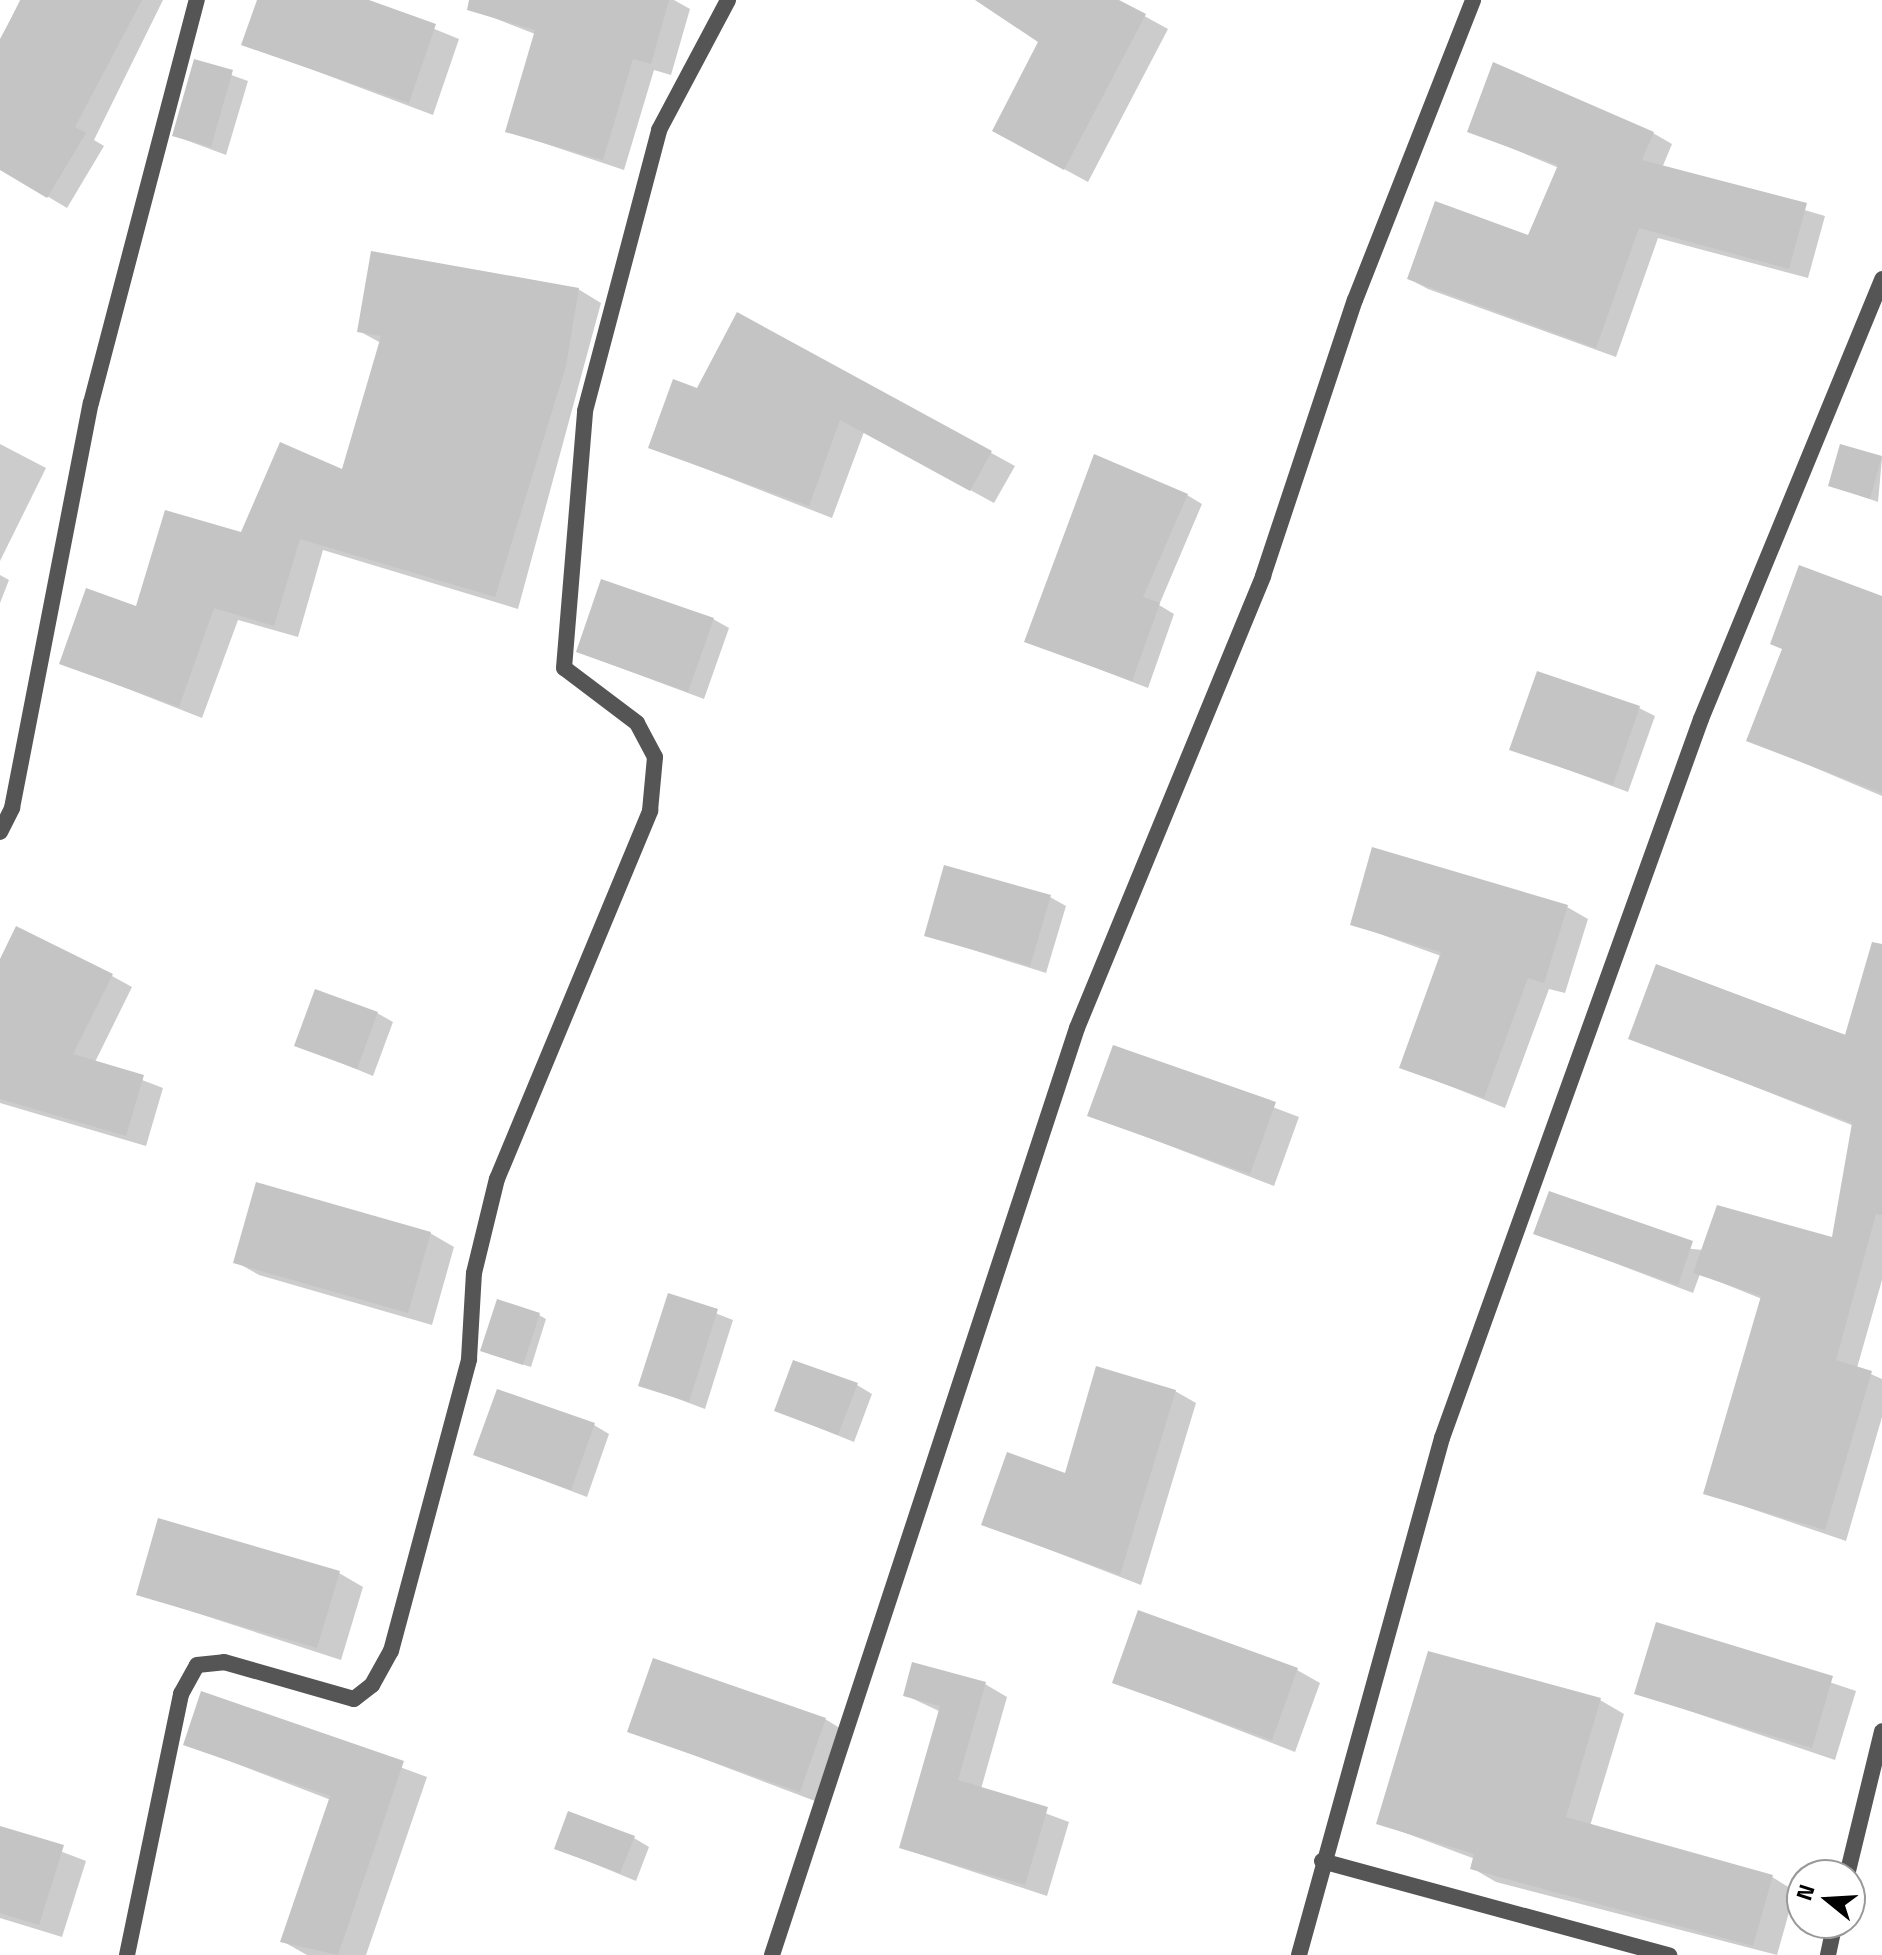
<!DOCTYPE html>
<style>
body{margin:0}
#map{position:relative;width:1882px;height:1955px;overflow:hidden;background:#fff;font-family:"Titillium Web",sans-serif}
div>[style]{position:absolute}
.shadow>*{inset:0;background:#0003}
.building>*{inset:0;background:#c4c4c4}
.minor>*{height:16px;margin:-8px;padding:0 8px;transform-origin:8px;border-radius:8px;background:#555}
span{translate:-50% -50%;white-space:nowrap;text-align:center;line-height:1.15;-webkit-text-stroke:7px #fff;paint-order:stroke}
.north{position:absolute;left:1786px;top:1859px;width:80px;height:80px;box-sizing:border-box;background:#fff;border:2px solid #999;border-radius:50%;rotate:288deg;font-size:22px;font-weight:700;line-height:32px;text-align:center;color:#000}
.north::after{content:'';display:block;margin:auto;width:28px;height:36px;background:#000;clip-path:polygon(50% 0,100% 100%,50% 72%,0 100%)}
</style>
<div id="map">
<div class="shadow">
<i style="clip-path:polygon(20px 0,163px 0,94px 140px,104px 146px,67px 208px,0 168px,0 41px)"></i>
<i style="clip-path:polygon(259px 0,363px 0,459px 39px,433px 115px,244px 44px)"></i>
<i style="clip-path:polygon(482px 0,674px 0,690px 9px,671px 75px,654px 70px,624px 170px,507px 131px,535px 34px,479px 12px)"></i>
<i style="clip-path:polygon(978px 0,1115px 0,1168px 29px,1088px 182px,1018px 144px,1041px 41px)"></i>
<i style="clip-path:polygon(195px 62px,248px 81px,226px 155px,175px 136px)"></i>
<i style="clip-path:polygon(1470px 131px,1653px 133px,1672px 144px,1662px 168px,1825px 216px,1808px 278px,1658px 238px,1616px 357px,1428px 289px,1409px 279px,1529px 237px,1559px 168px)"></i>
<i style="clip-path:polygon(578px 289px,601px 303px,518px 609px,323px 550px,298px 637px,238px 620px,202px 718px,62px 663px,343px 472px,381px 343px,359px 331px)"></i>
<i style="clip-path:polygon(738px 314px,1015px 466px,994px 503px,864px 432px,832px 518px,650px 447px,698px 390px)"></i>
<i style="clip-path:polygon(0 444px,46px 468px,0 561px)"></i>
<i style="clip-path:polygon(1841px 447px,1882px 458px,1878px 502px,1830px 485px)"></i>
<i style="clip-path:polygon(1187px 495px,1202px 504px,1159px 605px,1174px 614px,1148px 688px,1026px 641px)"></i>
<i style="clip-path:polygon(0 575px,9px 580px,0 603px)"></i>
<i style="clip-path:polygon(1882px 599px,1882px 796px,1749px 740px)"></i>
<i style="clip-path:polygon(713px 619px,729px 628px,704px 699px,594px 658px)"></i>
<i style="clip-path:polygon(1639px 708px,1655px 716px,1628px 792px,1512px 749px)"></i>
<i style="clip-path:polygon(1050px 897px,1066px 906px,1046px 973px,926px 935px)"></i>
<i style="clip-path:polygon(1567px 907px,1588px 919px,1565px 993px,1549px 989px,1505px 1108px,1402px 1067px,1441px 956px,1352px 924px)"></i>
<i style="clip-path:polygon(0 963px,112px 976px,132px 987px,95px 1062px,163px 1088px,146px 1146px,0 1103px)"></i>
<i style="clip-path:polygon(1657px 967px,1882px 1048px,1882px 1280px,1857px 1368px,1882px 1379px,1882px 1417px,1846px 1541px,1705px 1493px,1762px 1299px,1700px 1274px,1693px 1293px,1536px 1233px,1703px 1250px,1834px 1240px,1854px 1126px,1631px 1038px)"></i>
<i style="clip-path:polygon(377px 1013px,393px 1022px,373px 1076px,297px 1045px)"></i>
<i style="clip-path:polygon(1114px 1047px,1299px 1117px,1274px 1186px,1090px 1115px)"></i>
<i style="clip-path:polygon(430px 1233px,454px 1247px,432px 1325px,259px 1275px,236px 1262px)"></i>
<i style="clip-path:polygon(669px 1295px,733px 1320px,705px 1409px,641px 1385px)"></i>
<i style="clip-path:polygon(539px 1315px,546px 1319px,531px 1367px,490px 1354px)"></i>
<i style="clip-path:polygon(857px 1385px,872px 1394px,854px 1442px,777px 1411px)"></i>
<i style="clip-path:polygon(1175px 1391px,1196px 1403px,1141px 1585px,983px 1524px,1066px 1476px)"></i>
<i style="clip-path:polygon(594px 1425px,609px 1434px,587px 1497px,476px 1455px)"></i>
<i style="clip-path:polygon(339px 1573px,363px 1587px,341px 1660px,138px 1594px)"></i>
<i style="clip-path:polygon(1657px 1624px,1856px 1691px,1835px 1760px,1636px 1693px)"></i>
<i style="clip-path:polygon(1297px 1670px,1320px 1683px,1295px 1752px,1114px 1682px)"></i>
<i style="clip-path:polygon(985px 1684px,1007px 1697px,981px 1789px,1069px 1822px,1047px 1896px,901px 1848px,941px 1712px,905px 1695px)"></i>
<i style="clip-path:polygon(202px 1694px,427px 1777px,366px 1955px,307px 1955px,282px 1941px,331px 1800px,185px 1744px)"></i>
<i style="clip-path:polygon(1600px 1700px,1624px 1714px,1590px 1826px,1772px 1877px,1795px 1891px,1777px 1955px,1496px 1882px,1472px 1868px,1475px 1859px,1379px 1823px)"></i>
<i style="clip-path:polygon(825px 1719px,848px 1733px,823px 1804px,630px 1731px)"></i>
<i style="clip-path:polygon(0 1828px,86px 1861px,62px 1937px,0 1918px)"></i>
<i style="clip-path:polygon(634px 1838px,649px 1847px,636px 1881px,556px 1848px)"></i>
</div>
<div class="building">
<i style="clip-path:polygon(21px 0,142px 0,75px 127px,86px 133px,47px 198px,0 170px,0 39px)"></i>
<i style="clip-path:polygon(257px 0,369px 0,436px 24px,409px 103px,241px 45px)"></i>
<i style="clip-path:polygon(469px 0,669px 0,651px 64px,633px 59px,603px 160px,505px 132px,535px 30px,467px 10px)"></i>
<i style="clip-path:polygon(975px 0,1119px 0,1146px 14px,1064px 170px,992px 131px,1038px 42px)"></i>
<i style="clip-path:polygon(194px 59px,233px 70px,211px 147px,172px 136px)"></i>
<i style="clip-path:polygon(1493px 62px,1654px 132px,1642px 160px,1807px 203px,1789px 269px,1639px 228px,1596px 348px,1407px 279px,1435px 201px,1528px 235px,1558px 165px,1467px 132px)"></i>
<i style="clip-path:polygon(371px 251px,579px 288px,566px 366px,495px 597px,300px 539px,274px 626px,214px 608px,179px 707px,59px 664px,86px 588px,136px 606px,165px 510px,241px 532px,280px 442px,342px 469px,381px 336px,357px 332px)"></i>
<i style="clip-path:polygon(737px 312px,992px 451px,970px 491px,840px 420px,809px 506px,648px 448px,673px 379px,697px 388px)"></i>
<i style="clip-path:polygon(1840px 444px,1882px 456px,1870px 499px,1828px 486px)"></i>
<i style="clip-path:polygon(1094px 454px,1188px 494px,1143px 597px,1160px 603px,1132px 681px,1024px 642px)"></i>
<i style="clip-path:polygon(1799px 565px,1882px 596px,1882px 793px,1746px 741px,1782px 649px,1770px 644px)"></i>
<i style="clip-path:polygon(601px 579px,714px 618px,688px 692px,576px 652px)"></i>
<i style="clip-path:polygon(1537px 671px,1640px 706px,1613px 785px,1509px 750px)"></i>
<i style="clip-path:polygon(1372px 847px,1568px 905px,1544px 983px,1528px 978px,1484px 1098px,1399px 1068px,1441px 952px,1350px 925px)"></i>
<i style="clip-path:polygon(944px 865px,1051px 895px,1030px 966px,924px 936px)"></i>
<i style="clip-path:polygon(16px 926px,113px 974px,73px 1054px,144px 1075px,126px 1136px,0 1099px,0 959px)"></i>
<i style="clip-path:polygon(1872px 942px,1882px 944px,1882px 1215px,1876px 1214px,1836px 1360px,1872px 1371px,1825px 1530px,1703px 1494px,1761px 1296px,1693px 1273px,1717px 1205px,1832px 1237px,1852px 1123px,1628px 1039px,1656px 964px,1845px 1035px)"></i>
<i style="clip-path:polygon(315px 989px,378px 1012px,357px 1069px,294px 1046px)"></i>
<i style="clip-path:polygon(1113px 1045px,1276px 1102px,1250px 1174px,1087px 1116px)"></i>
<i style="clip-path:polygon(256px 1182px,431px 1232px,408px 1313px,233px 1263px)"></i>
<i style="clip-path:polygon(1549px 1191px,1693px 1241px,1678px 1285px,1533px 1234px)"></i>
<i style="clip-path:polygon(668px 1293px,718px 1309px,689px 1402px,638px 1386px)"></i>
<i style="clip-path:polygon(497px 1299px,540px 1313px,523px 1365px,480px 1351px)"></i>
<i style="clip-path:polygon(793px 1360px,858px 1383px,838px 1435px,774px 1411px)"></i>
<i style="clip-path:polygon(1096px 1366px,1176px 1390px,1120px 1575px,981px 1525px,1007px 1452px,1065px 1473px)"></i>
<i style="clip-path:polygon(497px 1389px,595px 1423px,571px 1490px,473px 1455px)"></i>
<i style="clip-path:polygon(158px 1518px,340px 1571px,317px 1648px,136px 1595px)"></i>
<i style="clip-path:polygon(1138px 1610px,1298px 1668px,1272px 1740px,1112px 1683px)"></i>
<i style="clip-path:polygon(1656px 1622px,1833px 1676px,1812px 1748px,1634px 1694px)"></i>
<i style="clip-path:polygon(1428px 1651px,1601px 1698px,1566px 1817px,1773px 1875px,1753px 1946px,1470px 1869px,1474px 1854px,1376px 1824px)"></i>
<i style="clip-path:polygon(653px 1658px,826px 1718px,800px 1792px,627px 1732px)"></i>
<i style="clip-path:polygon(912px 1662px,986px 1682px,958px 1780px,1048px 1807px,1025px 1885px,899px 1848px,940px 1706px,903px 1696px)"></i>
<i style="clip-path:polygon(201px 1691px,404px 1761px,338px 1955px,280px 1942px,330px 1796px,183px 1745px)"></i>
<i style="clip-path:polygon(568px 1811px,635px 1836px,620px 1873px,554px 1849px)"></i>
<i style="clip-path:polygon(0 1826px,64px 1845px,39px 1925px,0 1913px)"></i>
</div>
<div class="minor">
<i style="left:0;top:832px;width:27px;rotate:-63deg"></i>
<i style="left:12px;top:808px;width:413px;rotate:-79deg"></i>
<i style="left:91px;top:403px;width:417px;rotate:-75.3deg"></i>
<i style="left:1322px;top:1861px;width:360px;rotate:15.2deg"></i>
<i style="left:1847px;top:1875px;width:148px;rotate:-76.3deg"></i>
<i style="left:127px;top:1955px;width:267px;rotate:-78.3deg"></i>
<i style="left:181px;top:1694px;width:33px;rotate:-61deg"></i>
<i style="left:197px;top:1665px;width:27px;rotate:-6deg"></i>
<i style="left:224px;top:1662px;width:135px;rotate:15.9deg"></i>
<i style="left:354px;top:1699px;width:23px;rotate:-38deg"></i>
<i style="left:372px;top:1685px;width:39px;rotate:-61deg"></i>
<i style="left:391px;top:1651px;width:302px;rotate:-75deg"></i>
<i style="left:469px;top:1359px;width:86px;rotate:-86.7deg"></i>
<i style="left:474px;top:1273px;width:97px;rotate:-76.3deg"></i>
<i style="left:497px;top:1179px;width:399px;rotate:-67.4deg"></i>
<i style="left:650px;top:811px;width:54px;rotate:-84.7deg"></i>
<i style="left:655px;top:757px;width:38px;rotate:-118deg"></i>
<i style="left:637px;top:723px;width:91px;rotate:-143deg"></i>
<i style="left:564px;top:668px;width:258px;rotate:-85.3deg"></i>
<i style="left:585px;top:411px;width:291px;rotate:-75.2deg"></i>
<i style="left:659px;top:130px;width:147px;rotate:-62deg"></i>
<i style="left:772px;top:1955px;width:976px;rotate:-71.79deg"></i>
<i style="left:1077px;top:1028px;width:489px;rotate:-67.6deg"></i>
<i style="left:1263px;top:576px;width:291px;rotate:-71.6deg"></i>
<i style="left:1355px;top:300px;width:322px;rotate:-68.5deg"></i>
<i style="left:1299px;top:1955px;width:536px;rotate:-74.54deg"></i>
<i style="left:1442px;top:1438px;width:764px;rotate:-70.19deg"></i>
<i style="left:1701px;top:719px;width:476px;rotate:-67.6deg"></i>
<i style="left:1828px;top:1955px;width:33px;rotate:-78deg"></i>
</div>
<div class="north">N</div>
</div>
